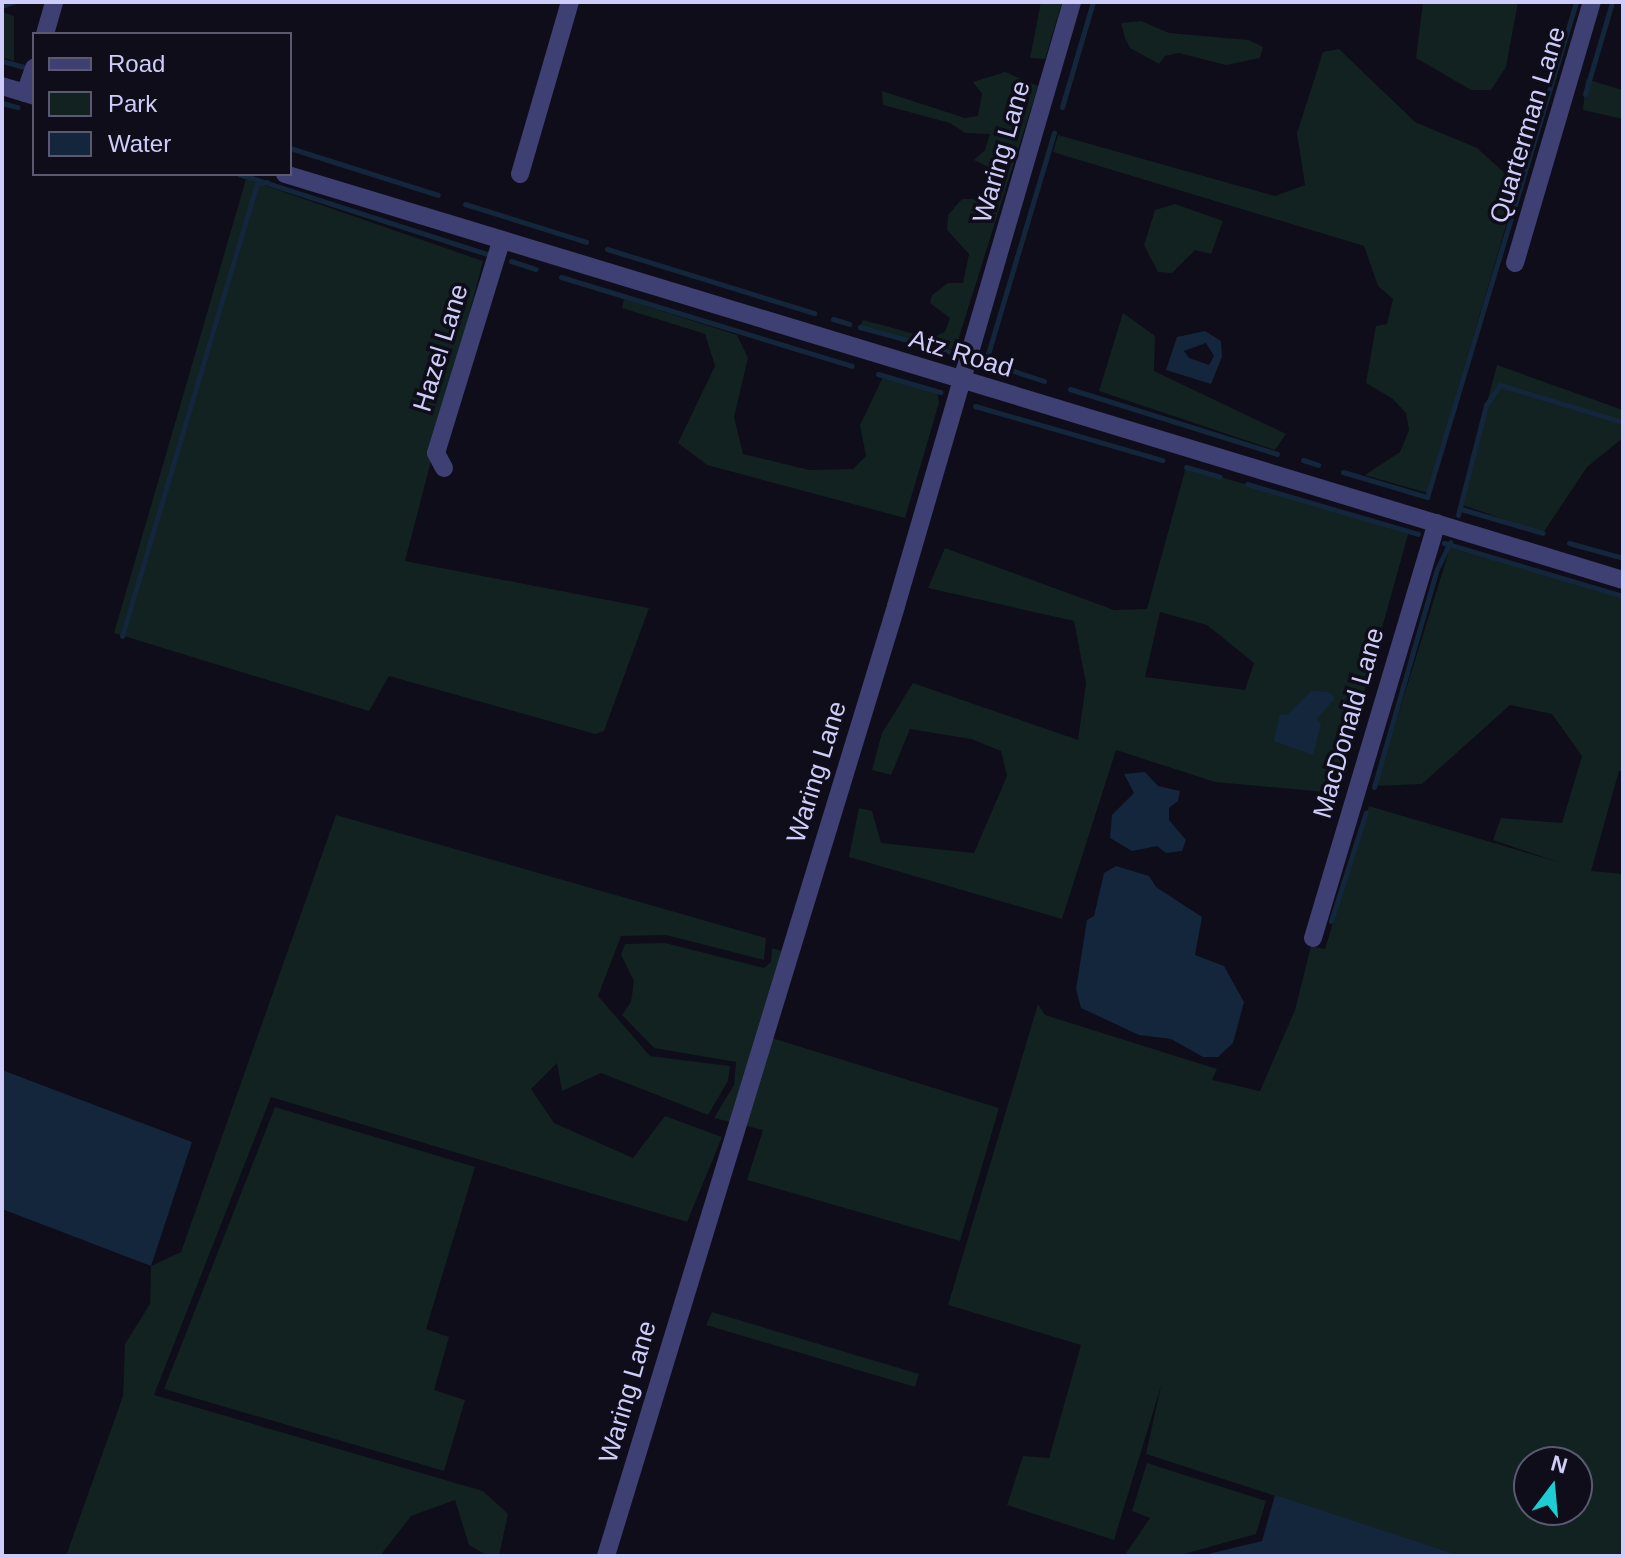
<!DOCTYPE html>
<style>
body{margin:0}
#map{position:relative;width:1625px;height:1558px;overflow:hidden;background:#0e0d19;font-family:Arial,sans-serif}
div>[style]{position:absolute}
.green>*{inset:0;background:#112221}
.water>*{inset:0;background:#13263c}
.stream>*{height:5px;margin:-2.5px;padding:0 2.5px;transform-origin:2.5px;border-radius:2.5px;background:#13263c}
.minor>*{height:18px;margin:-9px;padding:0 9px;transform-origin:9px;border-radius:9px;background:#3e3f72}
span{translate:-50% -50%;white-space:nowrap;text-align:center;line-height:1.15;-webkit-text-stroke:7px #0e0d19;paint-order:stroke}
.street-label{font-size:26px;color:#ceccf8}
.frame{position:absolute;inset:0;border:4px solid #ceccf8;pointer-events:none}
.legend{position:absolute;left:32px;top:32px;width:260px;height:144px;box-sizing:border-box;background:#0e0d19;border:2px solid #5b5972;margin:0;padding:10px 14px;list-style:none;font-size:24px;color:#ceccf8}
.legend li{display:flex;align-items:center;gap:16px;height:40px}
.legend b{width:40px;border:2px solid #5b5972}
.north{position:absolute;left:1513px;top:1446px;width:80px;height:80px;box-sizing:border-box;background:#0e0d19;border:2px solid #5b5972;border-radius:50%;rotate:16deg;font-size:22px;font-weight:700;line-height:32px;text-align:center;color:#ceccf8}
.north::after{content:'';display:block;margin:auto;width:28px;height:36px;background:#1cced4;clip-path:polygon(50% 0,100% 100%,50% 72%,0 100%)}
</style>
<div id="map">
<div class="green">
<i style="clip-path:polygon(1041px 2px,1062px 2px,1045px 59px,1030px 58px)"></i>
<i style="clip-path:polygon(1423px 2px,1518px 2px,1506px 67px,1491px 90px,1471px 90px,1416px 58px)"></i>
<i style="clip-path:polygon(2px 12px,14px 16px,14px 61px,2px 57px)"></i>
<i style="clip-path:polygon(1141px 21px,1169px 33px,1249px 40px,1263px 47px,1260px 58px,1226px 65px,1179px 53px,1165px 56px,1159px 64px,1130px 48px,1125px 38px,1121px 23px)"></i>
<i style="clip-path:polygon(1339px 49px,1415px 122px,1477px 148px,1518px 185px,1427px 493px,1365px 475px,1400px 452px,1409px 430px,1406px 413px,1393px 399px,1366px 383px,1376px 326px,1387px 324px,1393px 299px,1378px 286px,1364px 246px,1053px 152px,1058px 135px,1275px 196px,1305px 185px,1297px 133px,1323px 52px)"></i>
<i style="clip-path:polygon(1005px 72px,1038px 86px,955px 350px,860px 327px,863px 320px,930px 338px,945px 332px,950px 318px,930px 303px,932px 295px,948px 283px,963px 283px,969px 254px,947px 230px,948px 215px,962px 199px,985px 199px,996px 171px,974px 160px,985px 150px,990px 134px,965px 133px,950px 123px,883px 105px,882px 91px,965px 118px,978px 116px,982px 94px,973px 82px)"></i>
<i style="clip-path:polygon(1586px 79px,1623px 90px,1623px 119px,1583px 110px)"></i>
<i style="clip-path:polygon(246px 179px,483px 261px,405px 561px,649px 608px,604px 731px,595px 734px,389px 676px,369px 711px,114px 633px)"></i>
<i style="clip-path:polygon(1175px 204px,1223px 221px,1211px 254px,1195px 250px,1172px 273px,1158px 272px,1144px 245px,1155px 210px)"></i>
<i style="clip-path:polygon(624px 299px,737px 335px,748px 358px,734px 417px,743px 454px,809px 470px,853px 469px,866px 456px,860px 425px,883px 377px,937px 391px,939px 403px,905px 518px,707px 465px,678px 443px,715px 366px,705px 334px,622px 308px)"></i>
<i style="clip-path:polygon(1123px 313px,1155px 336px,1154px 371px,1286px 434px,1275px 450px,1099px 391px)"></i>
<i style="clip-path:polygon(1497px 365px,1623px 410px,1623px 438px,1587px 467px,1543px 533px,1460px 504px)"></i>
<i style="clip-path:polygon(evenodd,1186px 467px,1409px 531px,1336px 793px,1215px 782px,1116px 750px,1062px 919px,849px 857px,859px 808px,872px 811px,881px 843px,974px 853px,1007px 776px,1001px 751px,971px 739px,910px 729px,891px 775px,872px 770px,882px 733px,913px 683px,1078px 740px,1086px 683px,1074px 621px,928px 588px,945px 548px,1114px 610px,1147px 609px,1186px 467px,1160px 612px,1207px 625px,1254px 663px,1245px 690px,1145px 677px,1160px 612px)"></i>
<i style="clip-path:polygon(evenodd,1450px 548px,1623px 597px,1623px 771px,1619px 771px,1591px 871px,1623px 874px,1623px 1556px,1461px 1556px,1146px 1454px,1161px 1386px,1114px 1540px,1007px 1505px,1023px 1456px,1049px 1458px,1081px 1345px,948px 1305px,1038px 1004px,1045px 1015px,1217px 1069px,1212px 1080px,1260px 1091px,1295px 1010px,1311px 946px,1325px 949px,1369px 806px,1558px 862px,1493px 840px,1501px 818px,1562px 823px,1582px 756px,1552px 714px,1510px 705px,1422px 784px,1376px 786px,1450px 548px,1529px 1462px,1577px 1462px,1577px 1510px,1529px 1510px,1529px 1462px)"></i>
<i style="clip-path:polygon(336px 815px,766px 938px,764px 960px,666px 935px,621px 936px,598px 996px,650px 1056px,730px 1066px,728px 1081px,708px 1115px,601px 1073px,562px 1091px,557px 1063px,531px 1089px,554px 1123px,633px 1158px,665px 1116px,722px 1137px,687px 1222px,271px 1097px,154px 1395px,483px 1491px,508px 1514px,499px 1556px,488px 1556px,469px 1545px,455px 1500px,411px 1516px,380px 1556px,66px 1556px,123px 1396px,125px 1344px,150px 1304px,151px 1266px,181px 1252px)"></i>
<i style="clip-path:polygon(665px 943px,764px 968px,771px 962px,772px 948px,782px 951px,759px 1034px,999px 1108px,960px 1241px,747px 1180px,763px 1130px,714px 1118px,734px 1085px,736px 1062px,654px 1048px,622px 1015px,631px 1002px,634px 981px,621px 955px,625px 944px)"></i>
<i style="clip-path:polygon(275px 1107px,475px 1167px,426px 1329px,449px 1337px,434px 1390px,465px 1400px,444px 1471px,164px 1389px)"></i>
<i style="clip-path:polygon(712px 1312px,919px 1374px,915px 1387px,706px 1325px)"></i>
<i style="clip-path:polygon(1147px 1463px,1266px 1501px,1256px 1534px,1177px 1556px,1124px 1556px,1150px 1518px,1132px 1511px)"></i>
</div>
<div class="water">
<i style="clip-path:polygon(evenodd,1205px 331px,1221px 341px,1222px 357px,1211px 384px,1166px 370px,1177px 337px,1205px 331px,1206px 343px,1214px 356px,1209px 365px,1189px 358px,1184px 351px,1206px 343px)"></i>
<i style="clip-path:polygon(1311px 691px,1329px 692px,1335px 698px,1317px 719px,1321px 724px,1313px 755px,1274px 741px,1280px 714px,1287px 715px)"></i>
<i style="clip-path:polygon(1145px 772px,1158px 786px,1180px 791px,1178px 801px,1169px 808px,1169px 820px,1186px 840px,1182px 851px,1166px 853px,1157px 846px,1132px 851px,1110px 838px,1112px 815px,1134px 793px,1124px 774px)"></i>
<i style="clip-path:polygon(1116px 866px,1149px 876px,1156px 887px,1202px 917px,1195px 955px,1224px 966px,1244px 1002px,1233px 1043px,1218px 1057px,1203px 1057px,1171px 1039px,1139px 1035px,1081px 1008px,1076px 989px,1087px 920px,1094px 916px,1104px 873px)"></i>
<i style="clip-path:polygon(2px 1070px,192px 1142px,151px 1266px,2px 1209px)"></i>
<i style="clip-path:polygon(1275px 1495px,1461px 1556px,1200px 1556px,1262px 1541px)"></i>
</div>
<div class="stream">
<i style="left:2px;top:6px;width:12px;rotate:-20deg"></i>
<i style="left:2px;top:61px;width:27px;rotate:15deg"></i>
<i style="left:1585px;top:94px;width:96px;rotate:-73.6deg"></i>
<i style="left:2px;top:103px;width:16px;rotate:15deg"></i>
<i style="left:1062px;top:107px;width:109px;rotate:-73.6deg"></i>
<i style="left:290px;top:148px;width:155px;rotate:17.6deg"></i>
<i style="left:239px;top:174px;width:261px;rotate:17.9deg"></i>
<i style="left:465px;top:204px;width:127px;rotate:17.4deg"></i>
<i style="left:607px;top:249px;width:217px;rotate:17.2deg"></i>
<i style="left:511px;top:261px;width:26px;rotate:18deg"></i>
<i style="left:561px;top:277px;width:304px;rotate:17deg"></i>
<i style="left:833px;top:319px;width:17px;rotate:17deg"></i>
<i style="left:868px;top:329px;width:8px;rotate:-166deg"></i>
<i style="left:860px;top:327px;width:106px;rotate:15.4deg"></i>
<i style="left:878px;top:374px;width:65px;rotate:16.2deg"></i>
<i style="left:1044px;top:381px;width:54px;rotate:-161.6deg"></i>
<i style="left:993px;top:364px;width:11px;rotate:-117deg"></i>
<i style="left:988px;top:354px;width:231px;rotate:-73.4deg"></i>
<i style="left:1070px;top:389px;width:217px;rotate:17.4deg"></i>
<i style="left:975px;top:406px;width:195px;rotate:16.1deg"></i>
<i style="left:1303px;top:460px;width:16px;rotate:18deg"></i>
<i style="left:1186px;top:467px;width:35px;rotate:16deg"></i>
<i style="left:1343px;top:472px;width:88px;rotate:16.6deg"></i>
<i style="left:1427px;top:497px;width:517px;rotate:-73.25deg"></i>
<i style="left:1247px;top:484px;width:178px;rotate:16.3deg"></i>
<i style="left:1461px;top:509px;width:85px;rotate:16.3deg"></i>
<i style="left:1458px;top:515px;width:114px;rotate:-75.7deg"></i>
<i style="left:1486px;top:405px;width:24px;rotate:-55deg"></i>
<i style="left:1500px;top:385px;width:128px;rotate:16.7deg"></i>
<i style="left:1444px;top:543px;width:187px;rotate:16.5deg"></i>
<i style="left:1569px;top:543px;width:56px;rotate:15.5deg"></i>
<i style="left:122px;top:636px;width:472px;rotate:-73.4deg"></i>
<i style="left:257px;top:184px;width:10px;rotate:-11deg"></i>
<i style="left:1374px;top:787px;width:227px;rotate:-73.9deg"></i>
<i style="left:1437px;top:569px;width:30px;rotate:-64deg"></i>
<i style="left:1331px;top:921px;width:114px;rotate:-72.2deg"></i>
</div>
<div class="minor">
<i style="left:45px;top:34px;width:33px;rotate:-74deg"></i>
<i style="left:2px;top:86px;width:34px;rotate:17deg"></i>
<i style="left:25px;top:93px;width:27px;rotate:-70deg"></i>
<i style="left:285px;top:174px;width:1398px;rotate:16.88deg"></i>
<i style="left:520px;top:174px;width:179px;rotate:-73.8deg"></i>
<i style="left:1515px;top:263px;width:272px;rotate:-73.6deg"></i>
<i style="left:444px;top:468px;width:17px;rotate:-118deg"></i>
<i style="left:436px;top:453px;width:221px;rotate:-72.9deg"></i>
<i style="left:1313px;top:938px;width:433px;rotate:-73.4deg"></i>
<i style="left:606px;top:1556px;width:993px;rotate:-73.02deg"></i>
<i style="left:896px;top:606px;width:629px;rotate:-73.75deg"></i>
</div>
<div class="street-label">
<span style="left:1528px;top:125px;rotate:-73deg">Quarterman Lane</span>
<span style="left:1002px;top:152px;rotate:-74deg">Waring Lane</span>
<span style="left:441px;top:348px;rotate:-73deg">Hazel Lane</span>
<span style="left:961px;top:354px;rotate:17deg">Atz Road</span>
<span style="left:1349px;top:723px;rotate:-74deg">MacDonald Lane</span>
<span style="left:817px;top:772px;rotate:-73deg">Waring Lane</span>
<span style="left:628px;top:1392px;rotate:-74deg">Waring Lane</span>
</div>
<div class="frame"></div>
<ul class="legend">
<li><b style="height:10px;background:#3e3f72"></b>Road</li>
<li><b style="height:22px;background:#112221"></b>Park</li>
<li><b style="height:22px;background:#13263c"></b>Water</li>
</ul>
<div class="north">N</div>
</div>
